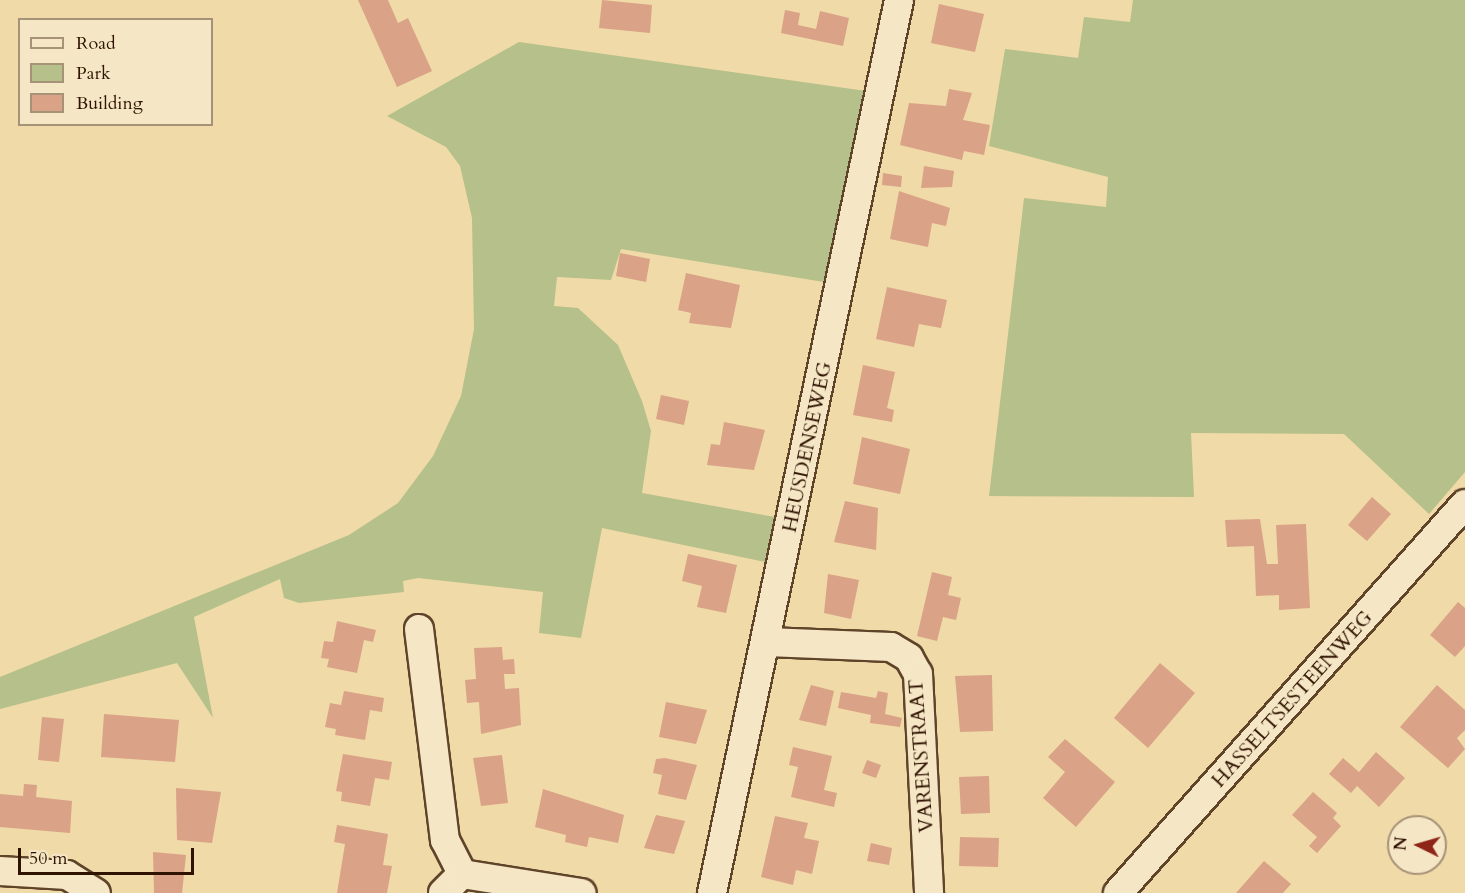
<!DOCTYPE html>
<style>
body{margin:0}
#map{position:relative;width:1465px;height:893px;overflow:hidden;background:#f0daa8;font-family:Cardo,serif}
div>[style]{position:absolute}
.green>*{inset:0;background:#b6c08a}
.building>*{inset:0;background:#daa286}
.roads{filter:drop-shadow(2px 0 #5f442a) drop-shadow(-2px 0 #5f442a) drop-shadow(0 2px #5f442a) drop-shadow(0 -2px #5f442a)}
.minor>*{height:28px;margin:-14px;padding:0 14px;transform-origin:14px;border-radius:14px;background:#f5e7c6}
span{translate:-50% -50%;white-space:nowrap;text-align:center;line-height:1.15;-webkit-text-stroke:6px #f5e7c6;paint-order:stroke}
.street-label{font-size:20px;color:#2f1200}
.legend{position:absolute;left:18px;top:18px;width:195px;height:108px;box-sizing:border-box;background:#f5e7c6;border:2px solid #a69277;margin:0;padding:8px 10px;list-style:none;font-size:18px;color:#2f1200}
.legend li{display:flex;align-items:center;gap:12px;height:30px}
.legend b{width:30px;border:2px solid #a69277}
.north{position:absolute;left:1387px;top:815px;width:60px;height:60px;box-sizing:border-box;background:#f5e7c6;border:2px solid #a69277;border-radius:50%;rotate:275deg;font-size:16px;font-weight:700;line-height:24px;text-align:center;color:#2f1200}
.north::after{content:'';display:block;margin:auto;width:21px;height:27px;background:#8f2418;clip-path:polygon(50% 0,100% 100%,50% 72%,0 100%)}
.scale{position:absolute;left:18px;top:848px;width:176px;height:27px;box-sizing:border-box;border:3px solid #2f1200;border-top:0;padding-left:8px;font-size:18px;line-height:21px;white-space:nowrap;color:#2f1200;-webkit-text-stroke:4px #f5e7c6;paint-order:stroke}
</style>
<div id="map">
<div class="green">
<i style="clip-path:polygon(1133px 0,1465px 0,1465px 472px,1429px 514px,1344px 434px,1191px 433px,1194px 497px,989px 496px,1024px 198px,1106px 207px,1108px 177px,989px 146px,1005px 49px,1078px 58px,1084px 17px,1130px 22px)"></i>
<i style="clip-path:polygon(519px 42px,866px 91px,824px 282px,621px 249px,611px 280px,557px 277px,554px 306px,578px 308px,618px 345px,642px 401px,651px 431px,642px 493px,775px 517px,770px 563px,602px 528px,581px 638px,539px 633px,543px 592px,418px 578px,403px 581px,404px 592px,299px 603px,284px 598px,280px 579px,194px 617px,213px 718px,177px 663px,0 709px,0 677px,349px 535px,398px 503px,433px 456px,461px 396px,474px 329px,472px 218px,460px 166px,446px 147px,387px 116px)"></i>
</div>
<div class="building">
<i style="clip-path:polygon(358px 0,388px 0,398px 23px,408px 18px,432px 71px,397px 87px)"></i>
<i style="clip-path:polygon(602px 0,652px 5px,650px 33px,599px 28px)"></i>
<i style="clip-path:polygon(939px 4px,984px 14px,975px 52px,931px 43px)"></i>
<i style="clip-path:polygon(785px 10px,800px 13px,798px 25px,816px 29px,820px 11px,849px 18px,843px 46px,781px 33px)"></i>
<i style="clip-path:polygon(949px 89px,972px 93px,963px 120px,990px 125px,984px 155px,964px 151px,962px 160px,900px 145px,909px 103px,946px 106px)"></i>
<i style="clip-path:polygon(924px 166px,954px 171px,952px 187px,921px 188px)"></i>
<i style="clip-path:polygon(883px 173px,902px 176px,901px 187px,882px 185px)"></i>
<i style="clip-path:polygon(899px 191px,950px 208px,946px 226px,932px 223px,928px 247px,890px 239px)"></i>
<i style="clip-path:polygon(620px 253px,650px 259px,646px 282px,616px 276px)"></i>
<i style="clip-path:polygon(686px 273px,740px 285px,731px 328px,689px 323px,691px 313px,678px 310px)"></i>
<i style="clip-path:polygon(887px 287px,947px 300px,941px 328px,919px 324px,914px 347px,876px 339px)"></i>
<i style="clip-path:polygon(863px 365px,895px 372px,887px 408px,894px 410px,892px 422px,853px 415px)"></i>
<i style="clip-path:polygon(661px 395px,689px 401px,684px 425px,656px 419px)"></i>
<i style="clip-path:polygon(724px 422px,765px 430px,754px 470px,707px 465px,711px 444px,720px 445px)"></i>
<i style="clip-path:polygon(862px 437px,910px 449px,900px 494px,853px 484px)"></i>
<i style="clip-path:polygon(1372px 497px,1391px 514px,1367px 541px,1348px 525px)"></i>
<i style="clip-path:polygon(845px 501px,878px 508px,876px 550px,834px 542px)"></i>
<i style="clip-path:polygon(1260px 519px,1267px 564px,1278px 564px,1276px 525px,1306px 524px,1310px 608px,1279px 610px,1279px 595px,1256px 596px,1254px 546px,1227px 547px,1225px 520px)"></i>
<i style="clip-path:polygon(688px 554px,737px 565px,726px 613px,697px 607px,702px 586px,682px 581px)"></i>
<i style="clip-path:polygon(932px 572px,952px 577px,948px 595px,961px 598px,956px 620px,943px 617px,937px 641px,917px 636px)"></i>
<i style="clip-path:polygon(828px 574px,859px 580px,851px 619px,824px 613px)"></i>
<i style="clip-path:polygon(1458px 602px,1465px 608px,1465px 646px,1455px 657px,1430px 635px)"></i>
<i style="clip-path:polygon(337px 621px,376px 630px,373px 642px,364px 640px,357px 673px,327px 667px,329px 659px,321px 658px,324px 641px,333px 642px)"></i>
<i style="clip-path:polygon(502px 647px,503px 660px,514px 659px,515px 674px,504px 674px,505px 689px,519px 688px,521px 725px,481px 734px,479px 702px,467px 703px,465px 680px,476px 679px,474px 648px)"></i>
<i style="clip-path:polygon(1160px 663px,1195px 693px,1148px 748px,1114px 718px)"></i>
<i style="clip-path:polygon(992px 675px,993px 731px,960px 732px,955px 676px)"></i>
<i style="clip-path:polygon(811px 685px,834px 691px,826px 726px,799px 720px)"></i>
<i style="clip-path:polygon(1437px 685px,1465px 710px,1465px 730px,1457px 738px,1465px 749px,1448px 768px,1400px 727px)"></i>
<i style="clip-path:polygon(344px 691px,384px 698px,382px 712px,370px 710px,365px 740px,335px 735px,336px 729px,325px 727px,330px 703px,341px 705px)"></i>
<i style="clip-path:polygon(878px 691px,888px 693px,885px 714px,902px 718px,900px 727px,870px 723px,871px 715px,838px 708px,841px 692px,876px 698px)"></i>
<i style="clip-path:polygon(666px 702px,707px 710px,696px 744px,659px 737px)"></i>
<i style="clip-path:polygon(104px 714px,179px 720px,175px 762px,101px 757px)"></i>
<i style="clip-path:polygon(42px 717px,64px 719px,59px 762px,38px 760px)"></i>
<i style="clip-path:polygon(1065px 739px,1115px 782px,1076px 827px,1043px 798px,1065px 772px,1048px 757px)"></i>
<i style="clip-path:polygon(793px 747px,832px 756px,824px 790px,837px 793px,834px 807px,791px 797px,798px 767px,789px 765px)"></i>
<i style="clip-path:polygon(1376px 752px,1405px 778px,1379px 807px,1357px 786px,1351px 793px,1329px 774px,1343px 758px,1359px 772px)"></i>
<i style="clip-path:polygon(343px 754px,392px 762px,389px 780px,375px 778px,370px 806px,341px 801px,342px 792px,336px 791px)"></i>
<i style="clip-path:polygon(502px 755px,508px 803px,481px 806px,473px 758px)"></i>
<i style="clip-path:polygon(665px 758px,697px 765px,686px 800px,658px 794px,662px 775px,653px 773px,656px 759px)"></i>
<i style="clip-path:polygon(867px 760px,881px 765px,876px 778px,862px 773px)"></i>
<i style="clip-path:polygon(989px 776px,990px 813px,961px 814px,959px 777px)"></i>
<i style="clip-path:polygon(24px 784px,37px 785px,36px 797px,72px 801px,70px 833px,0 827px,0 794px,23px 796px)"></i>
<i style="clip-path:polygon(176px 788px,221px 792px,212px 843px,177px 840px)"></i>
<i style="clip-path:polygon(543px 789px,624px 815px,618px 843px,589px 837px,587px 847px,565px 842px,566px 835px,535px 827px)"></i>
<i style="clip-path:polygon(1313px 792px,1337px 813px,1333px 818px,1341px 826px,1317px 853px,1309px 846px,1317px 837px,1292px 815px)"></i>
<i style="clip-path:polygon(656px 815px,685px 821px,674px 854px,644px 848px)"></i>
<i style="clip-path:polygon(775px 816px,808px 823px,804px 838px,819px 841px,812px 874px,796px 870px,793px 885px,761px 877px)"></i>
<i style="clip-path:polygon(337px 825px,388px 834px,383px 865px,392px 866px,387px 893px,337px 893px,345px 844px,334px 842px)"></i>
<i style="clip-path:polygon(960px 837px,999px 838px,998px 867px,959px 866px)"></i>
<i style="clip-path:polygon(871px 843px,892px 848px,889px 865px,867px 861px)"></i>
<i style="clip-path:polygon(153px 852px,186px 855px,182px 893px,154px 893px)"></i>
<i style="clip-path:polygon(1264px 861px,1291px 884px,1283px 893px,1236px 893px)"></i>
</div>
<div class="roads">
<div class="minor">
<i style="left:419px;top:629px;width:213px;rotate:83deg"></i>
<i style="left:445px;top:840px;width:38px;rotate:63deg"></i>
<i style="left:767px;top:642px;width:124px;rotate:2.3deg"></i>
<i style="left:891px;top:647px;width:21px;rotate:31deg"></i>
<i style="left:909px;top:658px;width:18px;rotate:61deg"></i>
<i style="left:918px;top:674px;width:219px;rotate:87.1deg"></i>
<i style="left:0;top:871px;width:67px;rotate:3.4deg"></i>
<i style="left:67px;top:875px;width:34px;rotate:32deg"></i>
<i style="left:443px;top:893px;width:27px;rotate:-45deg"></i>
<i style="left:462px;top:874px;width:121px;rotate:9.1deg"></i>
<i style="left:712px;top:893px;width:912px;rotate:-78.17deg"></i>
<i style="left:1118px;top:893px;width:521px;rotate:-48.27deg"></i>
</div>
</div>
<div class="street-label">
<span style="left:807px;top:447px;rotate:-78deg">HEUSDENSEWEG</span>
<span style="left:1292px;top:699px;rotate:-48deg">HASSELTSESTEENWEG</span>
<span style="left:921px;top:756px;rotate:-94deg">VARENSTRAAT</span>
</div>
<ul class="legend">
<li><b style="height:8px;background:#f5e7c6"></b>Road</li>
<li><b style="height:16px;background:#b6c08a"></b>Park</li>
<li><b style="height:16px;background:#daa286"></b>Building</li>
</ul>
<div class="north">N</div>
<div class="scale">50 m</div>
</div>
